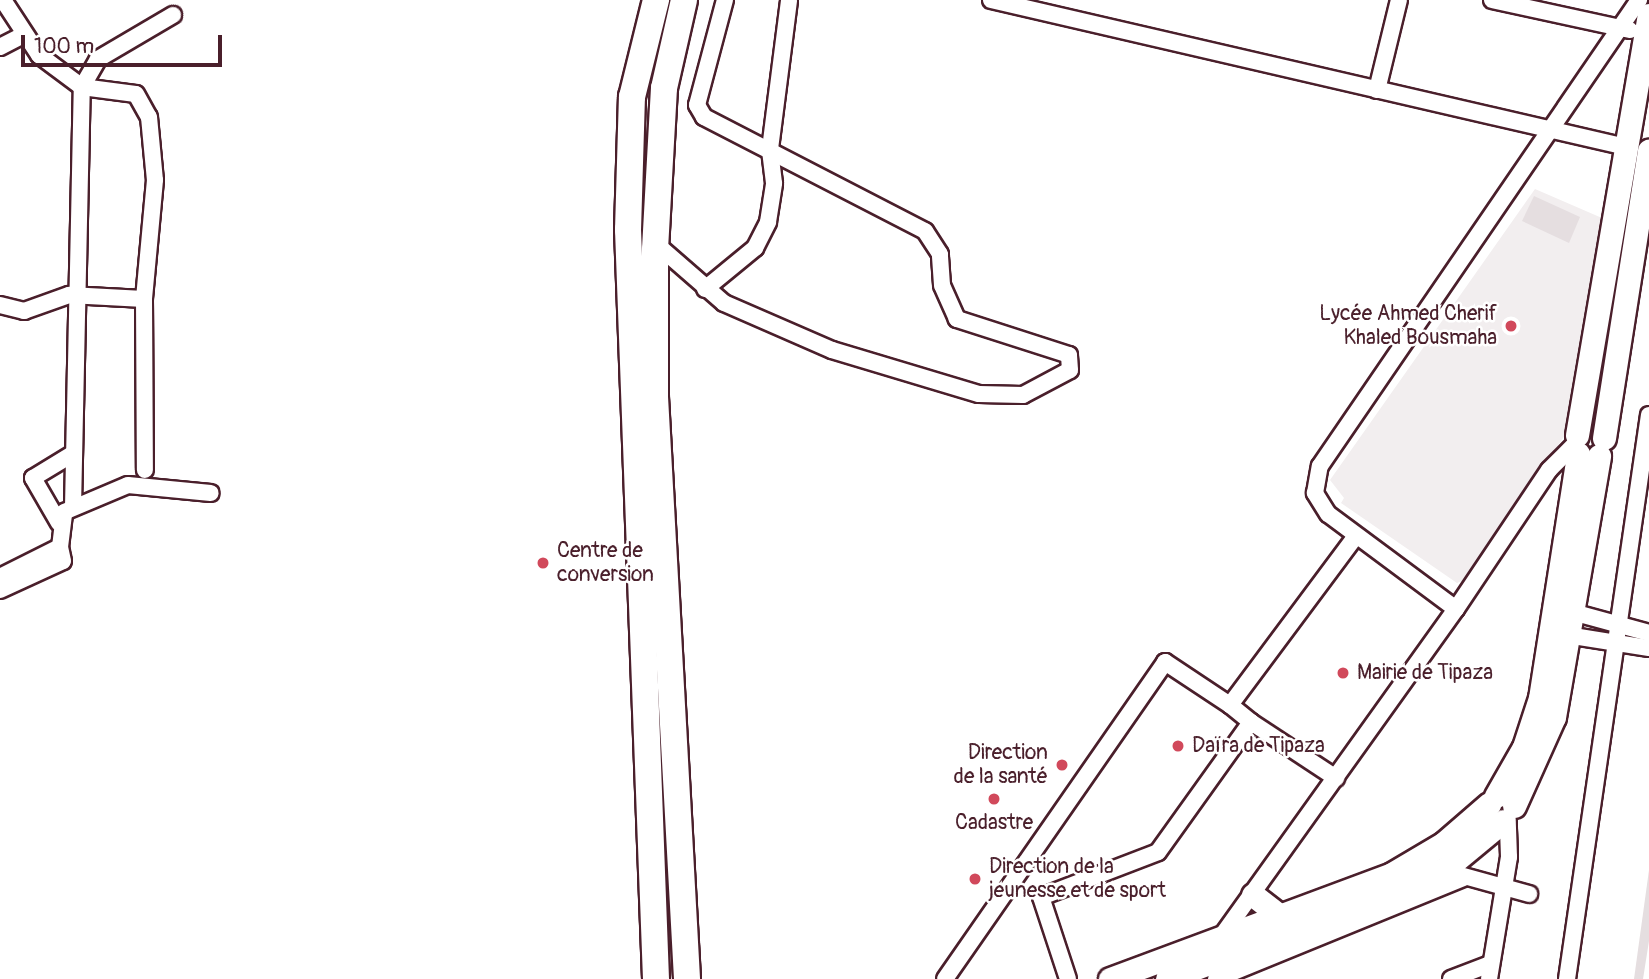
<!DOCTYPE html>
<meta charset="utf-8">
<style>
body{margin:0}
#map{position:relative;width:1649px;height:979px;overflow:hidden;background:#fff;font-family:Pangolin,sans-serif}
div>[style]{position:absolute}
.built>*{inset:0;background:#f2eeef}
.green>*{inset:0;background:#e5dee0}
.roads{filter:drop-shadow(2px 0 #4a1f2b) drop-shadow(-2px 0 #4a1f2b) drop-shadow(0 2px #4a1f2b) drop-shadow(0 -2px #4a1f2b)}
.minor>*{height:16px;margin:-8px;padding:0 8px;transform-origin:8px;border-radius:8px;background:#fff}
.secondary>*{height:23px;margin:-11.5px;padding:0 11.5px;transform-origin:11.5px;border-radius:11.5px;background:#fff}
.trunk>*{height:26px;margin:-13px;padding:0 13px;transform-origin:13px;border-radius:13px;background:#fff}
.dots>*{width:19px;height:19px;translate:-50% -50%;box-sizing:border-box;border:4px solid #fff;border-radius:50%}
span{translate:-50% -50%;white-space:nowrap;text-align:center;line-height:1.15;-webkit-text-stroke:5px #fff;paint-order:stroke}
.poi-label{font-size:21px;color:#4a1f2b}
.right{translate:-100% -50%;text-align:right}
.left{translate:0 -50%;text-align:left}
.scale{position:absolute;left:21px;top:35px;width:201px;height:32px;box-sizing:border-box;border:4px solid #4a1f2b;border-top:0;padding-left:9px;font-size:21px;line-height:24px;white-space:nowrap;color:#4a1f2b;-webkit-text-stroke:5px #fff;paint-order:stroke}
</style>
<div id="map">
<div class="built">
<i style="clip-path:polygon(1535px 189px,1602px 218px,1565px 435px,1469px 578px,1457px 583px,1341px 503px,1344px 498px,1330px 480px)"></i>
</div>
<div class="green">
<i style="clip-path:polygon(1534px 196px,1580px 217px,1569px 243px,1522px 221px)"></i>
<i style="clip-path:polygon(1649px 870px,1649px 941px,1643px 979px,1634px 979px)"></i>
</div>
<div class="roads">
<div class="minor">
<i style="left:3px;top:0;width:66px;rotate:56.8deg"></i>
<i style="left:39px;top:55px;width:54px;rotate:36.7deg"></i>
<i style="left:82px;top:87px;width:54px;rotate:7.4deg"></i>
<i style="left:136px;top:94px;width:26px;rotate:61deg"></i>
<i style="left:149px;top:117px;width:63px;rotate:84.6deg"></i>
<i style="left:155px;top:180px;width:120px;rotate:95.3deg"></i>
<i style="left:144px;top:299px;width:171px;rotate:89.7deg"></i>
<i style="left:991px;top:0;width:652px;rotate:13.03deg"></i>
<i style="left:1492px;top:0;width:141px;rotate:12.3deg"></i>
<i style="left:0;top:47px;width:27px;rotate:-27deg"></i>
<i style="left:1377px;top:90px;width:93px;rotate:-76.3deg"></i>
<i style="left:655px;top:243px;width:91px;rotate:41deg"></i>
<i style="left:724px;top:303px;width:118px;rotate:23.5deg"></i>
<i style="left:832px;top:350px;width:153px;rotate:16.7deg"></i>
<i style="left:979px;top:394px;width:44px;rotate:1.3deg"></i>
<i style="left:1023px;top:395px;width:53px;rotate:-28deg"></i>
<i style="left:1070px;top:370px;width:15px;rotate:-94deg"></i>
<i style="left:1069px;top:355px;width:118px;rotate:-162.2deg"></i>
<i style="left:957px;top:319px;width:37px;rotate:-114deg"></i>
<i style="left:942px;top:285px;width:31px;rotate:-94deg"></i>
<i style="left:940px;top:254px;width:27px;rotate:-123deg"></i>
<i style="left:925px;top:231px;width:249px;rotate:-152.7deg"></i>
<i style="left:704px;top:117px;width:14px;rotate:-120deg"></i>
<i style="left:697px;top:105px;width:109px;rotate:-75.1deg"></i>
<i style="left:705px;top:289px;width:65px;rotate:-39.4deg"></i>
<i style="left:755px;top:248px;width:29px;rotate:-63deg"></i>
<i style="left:768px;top:222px;width:39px;rotate:-81deg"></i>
<i style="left:774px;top:183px;width:34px;rotate:-97deg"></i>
<i style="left:770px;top:149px;width:150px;rotate:-82.7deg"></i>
<i style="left:0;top:305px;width:25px;rotate:14deg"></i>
<i style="left:24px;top:311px;width:48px;rotate:-19.6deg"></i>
<i style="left:69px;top:295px;width:75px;rotate:3.1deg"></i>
<i style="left:1574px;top:445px;width:35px;rotate:135deg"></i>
<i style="left:1549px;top:470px;width:167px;rotate:123.8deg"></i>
<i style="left:1456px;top:609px;width:159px;rotate:-143.4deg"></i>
<i style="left:1328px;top:514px;width:25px;rotate:-122deg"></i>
<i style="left:1315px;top:493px;width:27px;rotate:-80deg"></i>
<i style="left:1320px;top:466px;width:565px;rotate:-55.61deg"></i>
<i style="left:73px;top:507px;width:420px;rotate:-88.8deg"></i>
<i style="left:82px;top:87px;width:32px;rotate:-60deg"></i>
<i style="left:98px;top:59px;width:87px;rotate:-30.4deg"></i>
<i style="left:59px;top:523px;width:52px;rotate:-120deg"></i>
<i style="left:33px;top:478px;width:44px;rotate:-31.2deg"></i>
<i style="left:0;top:577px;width:67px;rotate:-26.6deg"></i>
<i style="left:60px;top:547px;width:35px;rotate:-83deg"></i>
<i style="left:64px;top:512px;width:69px;rotate:-22.9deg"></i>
<i style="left:128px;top:485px;width:83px;rotate:5.5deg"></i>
<i style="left:0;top:590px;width:69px;rotate:-24.7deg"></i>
<i style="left:63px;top:561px;width:14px;rotate:-102deg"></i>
<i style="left:1576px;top:613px;width:76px;rotate:15.3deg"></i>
<i style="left:1573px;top:636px;width:77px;rotate:9deg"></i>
<i style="left:1251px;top:722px;width:102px;rotate:33.4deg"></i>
<i style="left:1453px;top:873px;width:79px;rotate:15.4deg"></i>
<i style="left:1221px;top:937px;width:403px;rotate:-54.4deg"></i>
<i style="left:945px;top:979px;width:386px;rotate:-55.2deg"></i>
<i style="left:1165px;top:662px;width:78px;rotate:33.5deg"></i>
<i style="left:1230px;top:705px;width:211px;rotate:-53.3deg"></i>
<i style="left:1068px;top:979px;width:86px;rotate:-108.2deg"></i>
<i style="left:1041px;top:897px;width:125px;rotate:-21deg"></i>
<i style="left:1158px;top:852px;width:160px;rotate:-54.4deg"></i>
<i style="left:1251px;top:722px;width:27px;rotate:-141deg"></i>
<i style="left:1216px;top:979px;width:267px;rotate:-22.2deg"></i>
<i style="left:1451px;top:979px;width:42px;rotate:-21deg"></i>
<i style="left:1489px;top:979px;width:124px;rotate:-80.7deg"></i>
<i style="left:1509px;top:857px;width:38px;rotate:-92deg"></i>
<i style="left:1567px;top:979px;width:570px;rotate:-81.73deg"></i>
</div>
<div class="secondary">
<i style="left:1577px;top:435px;width:426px;rotate:-80.3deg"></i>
<i style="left:1604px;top:438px;width:291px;rotate:-81.1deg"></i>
<i style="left:1496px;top:796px;width:56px;rotate:-60.3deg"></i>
<i style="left:1524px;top:747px;width:52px;rotate:-71.9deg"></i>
<i style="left:1540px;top:698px;width:247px;rotate:-81.1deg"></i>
<i style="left:1514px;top:806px;width:98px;rotate:-65.8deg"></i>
<i style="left:1554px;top:717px;width:265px;rotate:-80.2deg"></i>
<i style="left:1253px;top:895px;width:34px;rotate:38deg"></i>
<i style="left:1110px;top:979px;width:301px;rotate:-20.4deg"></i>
<i style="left:1392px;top:874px;width:61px;rotate:-30.8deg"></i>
<i style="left:1444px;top:843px;width:60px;rotate:-40.9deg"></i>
<i style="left:1167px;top:979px;width:261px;rotate:-20.9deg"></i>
<i style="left:1411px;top:886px;width:38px;rotate:-27deg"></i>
<i style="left:1445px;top:869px;width:75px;rotate:-39.6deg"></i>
</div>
<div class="trunk">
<i style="left:684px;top:0;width:90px;rotate:102.8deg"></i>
<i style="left:664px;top:88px;width:162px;rotate:93.2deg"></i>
<i style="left:655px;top:250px;width:147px;rotate:90deg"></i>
<i style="left:655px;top:397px;width:583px;rotate:86.85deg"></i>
<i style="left:656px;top:979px;width:750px;rotate:-92.14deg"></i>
<i style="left:628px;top:230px;width:133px;rotate:-88.3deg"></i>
<i style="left:632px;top:97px;width:100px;rotate:-76.1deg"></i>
</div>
</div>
<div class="dots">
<i style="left:1511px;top:326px;background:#d1495b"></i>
<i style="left:543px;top:563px;background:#d1495b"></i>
<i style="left:1343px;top:673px;background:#d1495b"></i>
<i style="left:1178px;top:746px;background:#d1495b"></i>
<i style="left:1062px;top:765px;background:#d1495b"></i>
<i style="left:994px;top:799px;background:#d1495b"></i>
<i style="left:975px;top:879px;background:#d1495b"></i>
</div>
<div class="poi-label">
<span class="right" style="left:1497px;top:326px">Lycée Ahmed Cherif<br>Khaled Bousmaha</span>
<span class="left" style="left:557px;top:563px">Centre de<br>conversion</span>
<span class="left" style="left:1357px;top:673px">Mairie de Tipaza</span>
<span class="left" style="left:1192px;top:746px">Daïra de Tipaza</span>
<span class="right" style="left:1048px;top:765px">Direction<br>de la santé</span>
<span style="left:994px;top:823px">Cadastre</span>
<span class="left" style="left:989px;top:879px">Direction de la<br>jeunesse et de sport</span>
</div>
<div class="scale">100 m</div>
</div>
